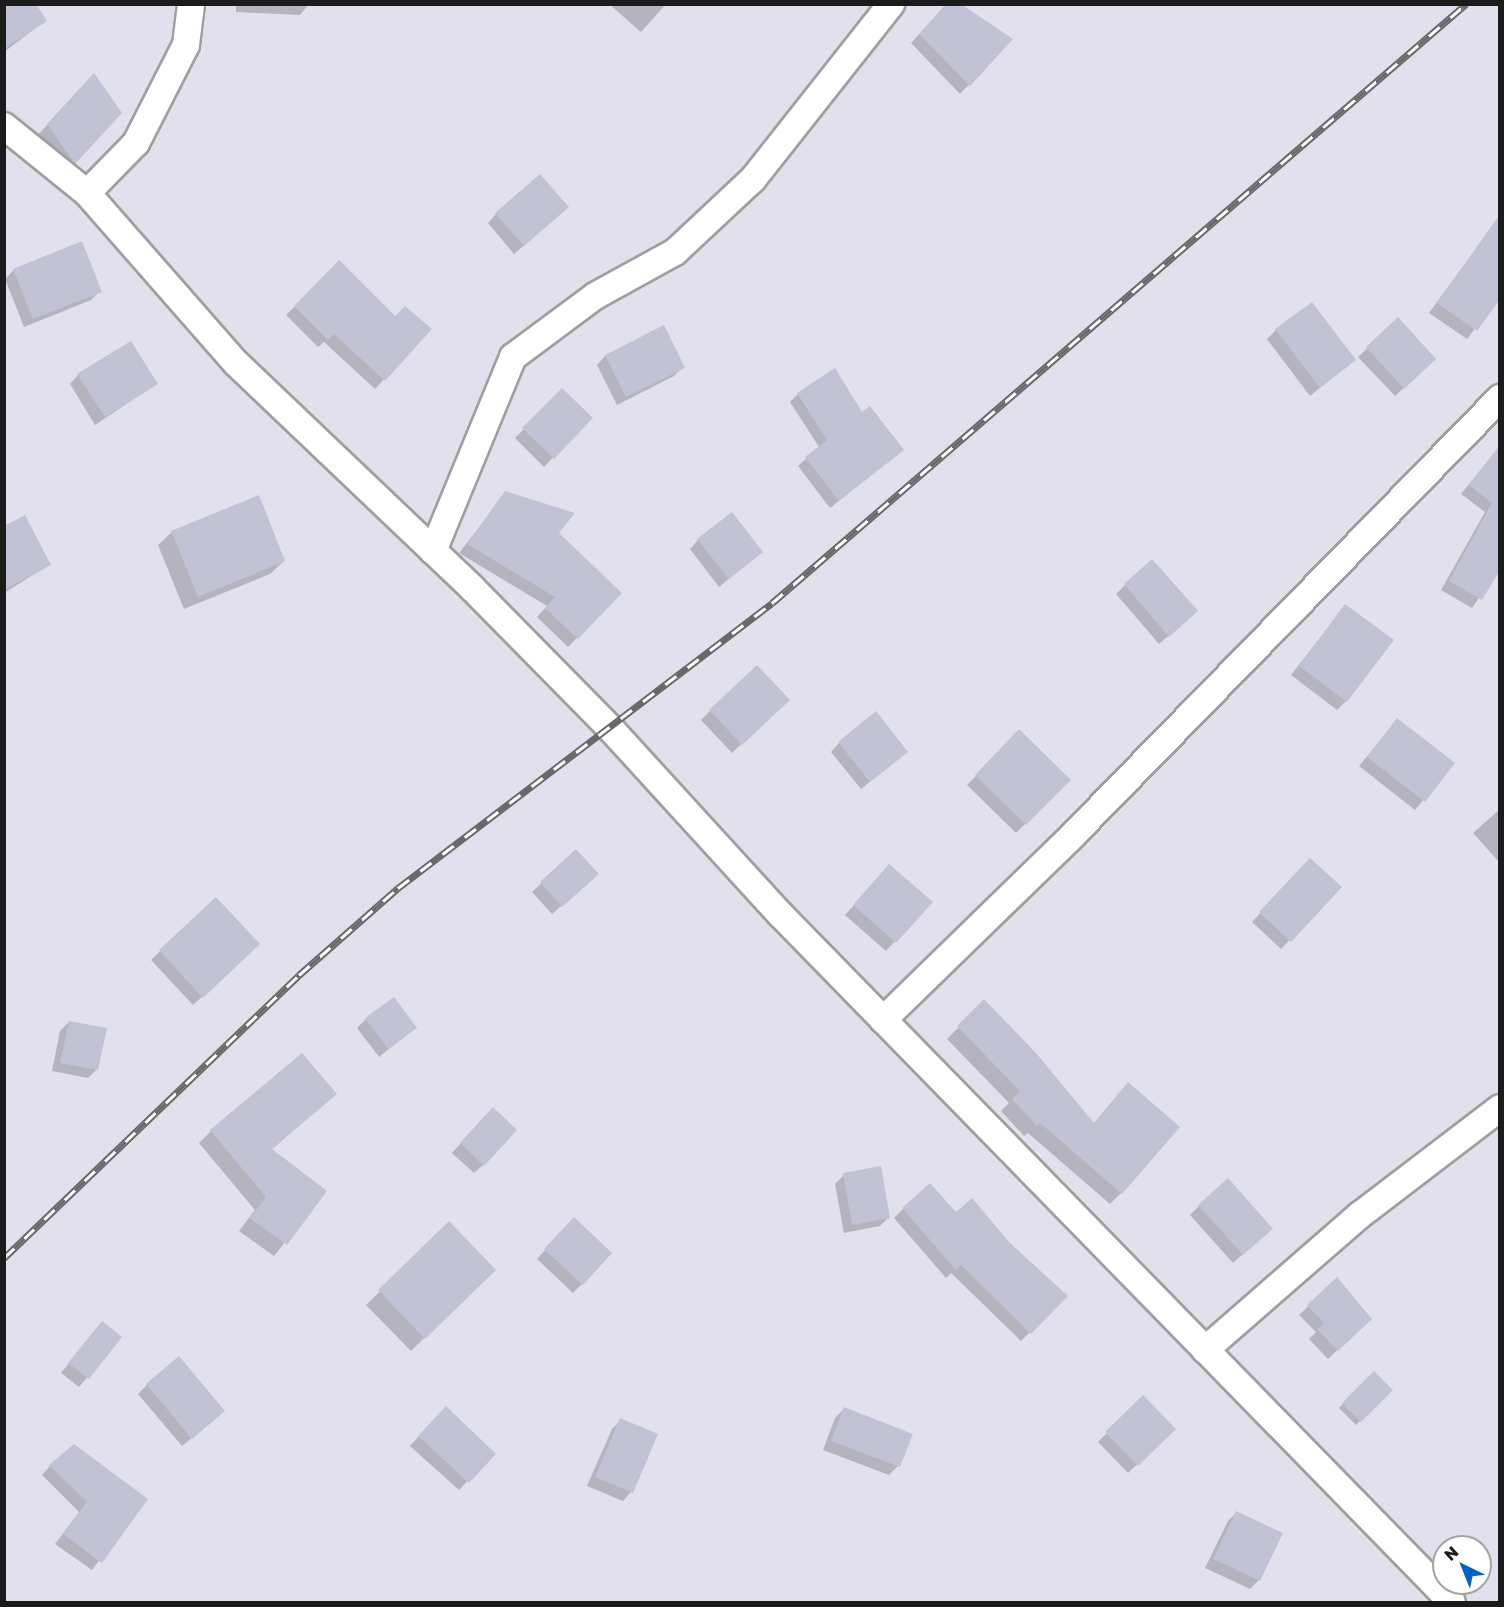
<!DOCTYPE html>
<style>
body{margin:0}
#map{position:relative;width:1504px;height:1607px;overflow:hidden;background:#e3e0ed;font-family:"Golos Text",sans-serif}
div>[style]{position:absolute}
.shadow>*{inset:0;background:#0003}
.building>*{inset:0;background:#c1c2d4}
.roads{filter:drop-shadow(2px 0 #9f9f9f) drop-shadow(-2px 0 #9f9f9f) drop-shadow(0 2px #9f9f9f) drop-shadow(0 -2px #9f9f9f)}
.street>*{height:26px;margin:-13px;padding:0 13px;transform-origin:13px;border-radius:13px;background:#fff}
.rail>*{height:7px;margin-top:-3.5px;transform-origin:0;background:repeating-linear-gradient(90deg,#fff 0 14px,#696969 0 28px);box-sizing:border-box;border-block:2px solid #696969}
span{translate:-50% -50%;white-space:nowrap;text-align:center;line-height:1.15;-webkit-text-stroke:4.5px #fff;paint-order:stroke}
.frame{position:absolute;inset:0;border:6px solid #1b1b1b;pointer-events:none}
.north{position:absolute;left:1432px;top:1535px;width:60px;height:60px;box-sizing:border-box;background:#fff;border:2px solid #a4a4a4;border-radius:50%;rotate:317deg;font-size:16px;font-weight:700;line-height:24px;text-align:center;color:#1b1b1b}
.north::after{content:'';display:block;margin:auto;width:21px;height:27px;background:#0062c7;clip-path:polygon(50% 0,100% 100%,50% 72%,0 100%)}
</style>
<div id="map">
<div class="shadow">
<i style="clip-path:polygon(4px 4px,45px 21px,4px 52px)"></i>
<i style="clip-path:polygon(236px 4px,309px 4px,300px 15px,236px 12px)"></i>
<i style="clip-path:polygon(609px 4px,666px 4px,641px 32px)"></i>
<i style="clip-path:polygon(947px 4px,1011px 39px,960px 94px,911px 43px)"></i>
<i style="clip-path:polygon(85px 84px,120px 113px,65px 171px,39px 134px)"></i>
<i style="clip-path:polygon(496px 214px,558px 216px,514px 254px,488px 223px)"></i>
<i style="clip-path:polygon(1494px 224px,1500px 296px,1467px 339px,1429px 313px)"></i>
<i style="clip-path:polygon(339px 262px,395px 318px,429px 329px,375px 389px,324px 342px,318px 347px,286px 315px)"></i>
<i style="clip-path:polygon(14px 270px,100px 291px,91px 300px,24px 327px,5px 279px)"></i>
<i style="clip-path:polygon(1398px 319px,1425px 368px,1395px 396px,1358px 357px)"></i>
<i style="clip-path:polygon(1276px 330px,1354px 360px,1310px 396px,1267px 339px)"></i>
<i style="clip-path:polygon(605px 356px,683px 367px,674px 376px,617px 405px,597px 365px)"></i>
<i style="clip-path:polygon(78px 375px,156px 384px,95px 425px,70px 384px)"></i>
<i style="clip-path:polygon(562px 390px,591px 418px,544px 467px,515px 438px)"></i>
<i style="clip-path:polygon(798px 394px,862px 414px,902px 450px,830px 508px,798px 466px,819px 447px,790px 402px)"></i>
<i style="clip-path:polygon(1500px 446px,1500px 567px,1472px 608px,1441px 590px,1485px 512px,1461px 494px)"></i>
<i style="clip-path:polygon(506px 493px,557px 533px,620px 593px,568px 647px,537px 617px,547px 606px,459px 553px)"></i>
<i style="clip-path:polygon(4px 527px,49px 565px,4px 593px)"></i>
<i style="clip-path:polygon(172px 532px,284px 561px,270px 574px,184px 609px,158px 545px)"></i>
<i style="clip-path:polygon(698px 540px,761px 552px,719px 587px,690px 549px)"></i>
<i style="clip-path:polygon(1125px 585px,1187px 620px,1159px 644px,1116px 594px)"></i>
<i style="clip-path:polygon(1345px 606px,1346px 701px,1337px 710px,1291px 675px)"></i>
<i style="clip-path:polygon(779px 709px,732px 753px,701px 720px,710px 711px)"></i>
<i style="clip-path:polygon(1397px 720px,1453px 764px,1415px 810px,1359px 766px)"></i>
<i style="clip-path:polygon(1019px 732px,1069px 780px,1016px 833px,967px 785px)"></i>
<i style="clip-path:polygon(839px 743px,897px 760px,861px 789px,831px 752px)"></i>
<i style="clip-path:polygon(1500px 809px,1500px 863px,1473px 833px)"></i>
<i style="clip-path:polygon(576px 851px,588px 883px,552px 914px,532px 892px)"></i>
<i style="clip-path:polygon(1302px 869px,1339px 887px,1281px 949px,1252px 922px)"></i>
<i style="clip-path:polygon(881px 875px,931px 902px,886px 951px,845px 915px)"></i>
<i style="clip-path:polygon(216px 899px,249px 953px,193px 1005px,151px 960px)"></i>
<i style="clip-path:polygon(984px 1002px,1093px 1124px,1117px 1096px,1121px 1193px,1110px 1204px,1028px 1133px,1024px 1136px,1001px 1111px,1009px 1103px,947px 1039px)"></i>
<i style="clip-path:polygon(366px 1019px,415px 1028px,379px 1057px,357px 1028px)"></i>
<i style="clip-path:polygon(69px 1022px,96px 1070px,88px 1078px,52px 1071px,60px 1031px)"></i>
<i style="clip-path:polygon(335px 1094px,271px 1150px,325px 1191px,274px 1256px,239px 1231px,255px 1210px,199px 1143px,211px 1131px)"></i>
<i style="clip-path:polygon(484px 1118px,483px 1165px,474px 1173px,452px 1153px)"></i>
<i style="clip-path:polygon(844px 1175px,889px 1217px,880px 1226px,844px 1233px,835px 1184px)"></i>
<i style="clip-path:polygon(1199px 1206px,1262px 1237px,1233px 1263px,1190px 1215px)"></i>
<i style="clip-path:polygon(903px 1209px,955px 1215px,1066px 1296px,1021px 1341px,951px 1273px,946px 1278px,894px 1218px)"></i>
<i style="clip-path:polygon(449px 1224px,493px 1270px,411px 1351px,366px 1305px)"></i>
<i style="clip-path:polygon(565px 1228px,582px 1284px,573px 1293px,537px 1259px)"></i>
<i style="clip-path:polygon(1337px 1279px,1370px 1319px,1328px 1359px,1309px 1339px,1316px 1332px,1299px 1315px)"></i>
<i style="clip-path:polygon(102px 1323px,120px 1338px,79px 1387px,61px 1373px)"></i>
<i style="clip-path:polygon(1374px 1373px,1391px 1390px,1356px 1425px,1339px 1408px)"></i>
<i style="clip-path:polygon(147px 1385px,214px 1420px,182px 1446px,138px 1394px)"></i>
<i style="clip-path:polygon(1143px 1397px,1174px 1429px,1128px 1473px,1098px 1442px)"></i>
<i style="clip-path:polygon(844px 1409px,898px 1466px,889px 1475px,823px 1450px,835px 1418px)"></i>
<i style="clip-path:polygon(437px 1417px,494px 1454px,459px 1490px,410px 1446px)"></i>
<i style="clip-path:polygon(621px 1420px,631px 1492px,623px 1501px,587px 1486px,612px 1429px)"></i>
<i style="clip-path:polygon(50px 1466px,146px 1499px,92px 1570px,55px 1544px,79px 1512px,42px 1475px)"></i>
<i style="clip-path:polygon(1236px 1513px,1259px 1580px,1250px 1589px,1205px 1568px,1228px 1521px)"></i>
</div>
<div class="building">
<i style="clip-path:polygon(4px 4px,36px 4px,47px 21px,4px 49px)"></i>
<i style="clip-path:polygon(946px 4px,961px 4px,1013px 39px,970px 86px,919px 34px)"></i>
<i style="clip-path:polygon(94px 73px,122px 113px,75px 164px,47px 124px)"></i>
<i style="clip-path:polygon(540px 174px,569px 207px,524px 246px,495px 213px)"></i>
<i style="clip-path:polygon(1500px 214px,1500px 299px,1477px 331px,1437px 303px)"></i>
<i style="clip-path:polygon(82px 241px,102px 292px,33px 319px,13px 269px)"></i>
<i style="clip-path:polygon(339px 260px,395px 316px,405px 306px,432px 329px,385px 381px,334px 334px,328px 340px,294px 306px)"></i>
<i style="clip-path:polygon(1312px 302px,1356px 360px,1320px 388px,1275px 329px)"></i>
<i style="clip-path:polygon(1398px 317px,1436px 359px,1404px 389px,1366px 347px)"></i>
<i style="clip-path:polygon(664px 325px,685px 368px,626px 397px,605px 355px)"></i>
<i style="clip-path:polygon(131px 341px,158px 384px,105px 417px,77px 374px)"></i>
<i style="clip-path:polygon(835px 368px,862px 412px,870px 406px,904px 450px,839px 501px,805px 457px,827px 440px,797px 393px)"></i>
<i style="clip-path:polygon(562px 388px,593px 418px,554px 459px,522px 428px)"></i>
<i style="clip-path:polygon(1500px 445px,1500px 570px,1482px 600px,1449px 581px,1492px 503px,1469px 485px)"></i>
<i style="clip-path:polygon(505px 491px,575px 513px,559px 533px,622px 593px,578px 639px,545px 608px,555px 597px,467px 544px)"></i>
<i style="clip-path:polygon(259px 495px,285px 561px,198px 597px,171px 531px)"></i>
<i style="clip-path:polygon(732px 512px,763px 552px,729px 579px,697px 539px)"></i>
<i style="clip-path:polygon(25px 515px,51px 565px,4px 590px,4px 526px)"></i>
<i style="clip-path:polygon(1152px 559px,1198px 611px,1169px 637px,1124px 584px)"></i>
<i style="clip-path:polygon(1345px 604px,1394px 640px,1347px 702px,1299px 666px)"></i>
<i style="clip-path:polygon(757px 665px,790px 700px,742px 745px,709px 710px)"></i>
<i style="clip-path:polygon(876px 711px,908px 752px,870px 782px,838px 742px)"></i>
<i style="clip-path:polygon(1397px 718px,1455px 763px,1425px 802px,1367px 757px)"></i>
<i style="clip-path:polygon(1019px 729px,1071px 780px,1026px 825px,975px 775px)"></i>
<i style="clip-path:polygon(576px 849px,599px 874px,562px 907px,540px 882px)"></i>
<i style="clip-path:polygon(1310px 858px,1342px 887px,1291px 942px,1259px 912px)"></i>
<i style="clip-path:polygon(889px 864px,933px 902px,896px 943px,853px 905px)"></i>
<i style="clip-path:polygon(216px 897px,260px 944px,203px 998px,159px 950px)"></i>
<i style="clip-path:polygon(394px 997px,417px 1028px,388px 1049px,365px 1018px)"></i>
<i style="clip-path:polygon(984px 999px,1036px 1053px,1094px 1123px,1128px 1082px,1180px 1127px,1122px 1194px,1040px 1123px,1037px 1126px,1012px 1099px,1020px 1091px,957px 1026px)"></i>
<i style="clip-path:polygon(69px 1021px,107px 1028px,98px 1070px,60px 1063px)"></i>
<i style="clip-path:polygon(302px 1053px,337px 1094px,272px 1149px,327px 1191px,287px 1245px,250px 1218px,266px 1197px,210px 1130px)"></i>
<i style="clip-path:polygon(493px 1107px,517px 1130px,484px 1166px,460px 1143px)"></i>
<i style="clip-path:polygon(881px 1166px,890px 1218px,852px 1225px,843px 1173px)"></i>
<i style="clip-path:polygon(1228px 1178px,1273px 1229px,1243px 1255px,1198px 1205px)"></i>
<i style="clip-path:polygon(930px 1183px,956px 1212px,972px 1198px,1009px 1242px,1068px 1296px,1031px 1334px,961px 1265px,956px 1270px,902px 1208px)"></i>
<i style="clip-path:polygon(574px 1217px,612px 1253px,583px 1285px,544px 1249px)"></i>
<i style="clip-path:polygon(449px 1221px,496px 1270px,425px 1339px,378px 1290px)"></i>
<i style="clip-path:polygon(1337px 1277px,1372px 1319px,1338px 1351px,1317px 1329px,1324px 1323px,1307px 1305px)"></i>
<i style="clip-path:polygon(102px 1321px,122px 1337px,89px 1379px,68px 1363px)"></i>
<i style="clip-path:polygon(179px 1356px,225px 1411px,192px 1439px,146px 1384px)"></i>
<i style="clip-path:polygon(1374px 1371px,1393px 1390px,1361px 1422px,1342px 1403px)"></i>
<i style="clip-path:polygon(1143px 1395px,1176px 1429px,1138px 1466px,1105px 1432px)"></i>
<i style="clip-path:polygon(446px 1406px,496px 1454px,469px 1483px,418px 1436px)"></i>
<i style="clip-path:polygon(844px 1407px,913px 1434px,900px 1467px,831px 1441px)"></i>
<i style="clip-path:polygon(620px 1418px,658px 1434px,633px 1493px,595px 1477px)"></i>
<i style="clip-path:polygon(74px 1444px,148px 1499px,102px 1563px,63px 1534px,87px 1502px,49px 1465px)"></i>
<i style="clip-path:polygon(1236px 1511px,1283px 1533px,1260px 1581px,1213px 1559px)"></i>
</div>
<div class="roads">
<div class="street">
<i style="left:4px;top:126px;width:107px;rotate:38.9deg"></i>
<i style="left:87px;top:193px;width:226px;rotate:48.8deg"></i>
<i style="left:236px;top:363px;width:327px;rotate:43.6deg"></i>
<i style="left:473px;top:589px;width:197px;rotate:45.4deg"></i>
<i style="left:611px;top:729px;width:252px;rotate:47.6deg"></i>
<i style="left:781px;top:915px;width:960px;rotate:45.68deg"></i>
<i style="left:87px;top:193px;width:70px;rotate:-45.6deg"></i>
<i style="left:136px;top:143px;width:110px;rotate:-63deg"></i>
<i style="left:186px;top:45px;width:41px;rotate:-83deg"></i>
<i style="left:433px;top:551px;width:210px;rotate:-67.6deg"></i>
<i style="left:513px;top:357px;width:102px;rotate:-36.6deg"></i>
<i style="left:595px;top:296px;width:91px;rotate:-28.8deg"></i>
<i style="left:675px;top:252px;width:107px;rotate:-43.1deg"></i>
<i style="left:753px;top:179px;width:223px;rotate:-51.7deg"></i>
<i style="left:883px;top:1020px;width:267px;rotate:-44.2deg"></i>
<i style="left:1074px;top:834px;width:610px;rotate:-45.66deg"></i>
<i style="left:1205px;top:1350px;width:206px;rotate:-41.1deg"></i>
<i style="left:1360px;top:1215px;width:176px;rotate:-37.4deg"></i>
</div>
</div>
<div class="rail">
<i style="left:4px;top:1258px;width:409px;rotate:-43.8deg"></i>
<i style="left:299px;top:975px;width:132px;rotate:-41.3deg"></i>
<i style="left:398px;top:888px;width:470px;rotate:-37.3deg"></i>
<i style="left:772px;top:603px;width:917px;rotate:-40.8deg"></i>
</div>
<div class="frame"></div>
<div class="north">N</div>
</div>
